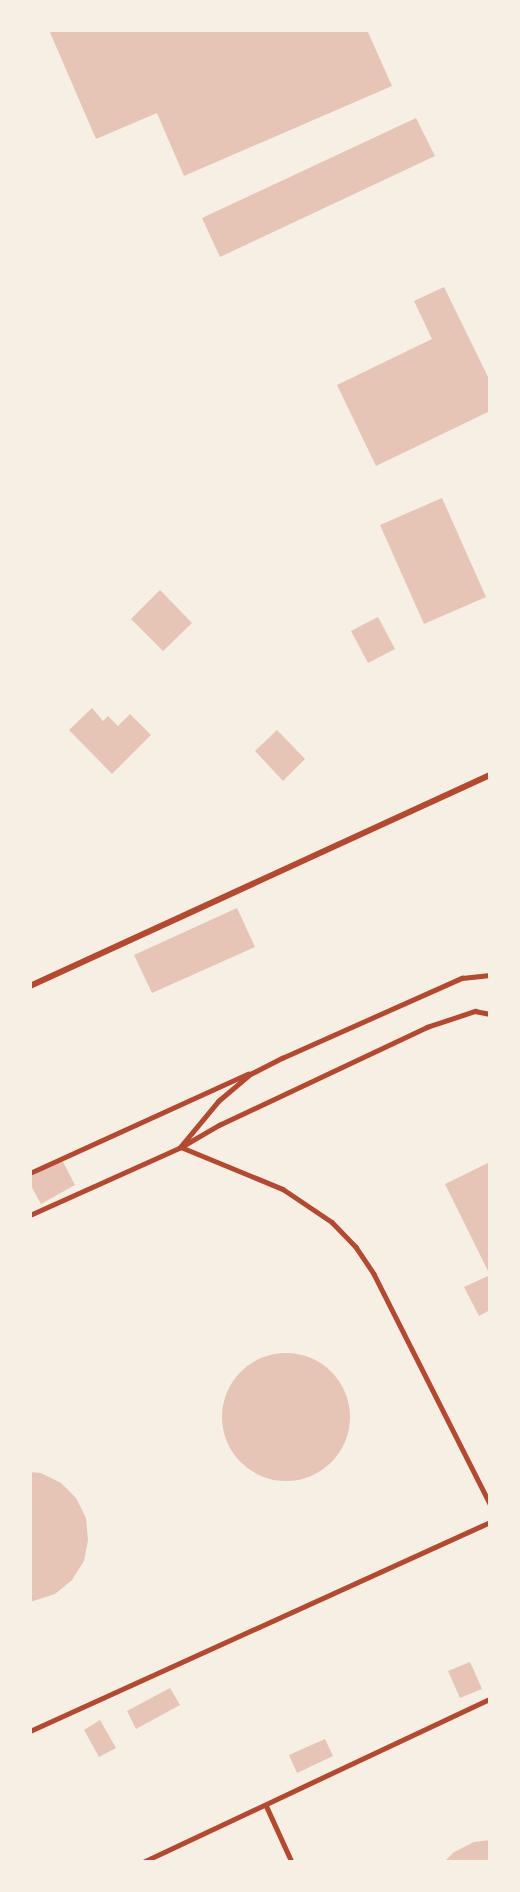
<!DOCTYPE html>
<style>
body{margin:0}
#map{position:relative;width:520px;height:1892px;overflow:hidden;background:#f6efe4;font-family:Signika,sans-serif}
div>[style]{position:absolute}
.building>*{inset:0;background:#e6c5b7}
.round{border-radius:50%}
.service>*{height:4.5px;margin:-2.25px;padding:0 2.25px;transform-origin:2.25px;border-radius:2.25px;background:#b5482f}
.minor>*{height:6px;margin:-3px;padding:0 3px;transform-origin:3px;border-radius:3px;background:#b5482f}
span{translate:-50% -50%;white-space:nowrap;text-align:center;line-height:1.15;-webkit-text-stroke:5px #f6efe4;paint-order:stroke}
.frame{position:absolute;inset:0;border:32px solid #f6efe4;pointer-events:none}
</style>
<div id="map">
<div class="building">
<i style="clip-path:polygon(49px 30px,367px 30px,392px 86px,184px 176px,157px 113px,96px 139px)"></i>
<i style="clip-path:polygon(416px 118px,435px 156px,220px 257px,202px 218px)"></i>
<i style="clip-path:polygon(444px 287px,490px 381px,490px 411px,376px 466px,337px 385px,432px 339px,414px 301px)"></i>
<i style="clip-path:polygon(442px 498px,486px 597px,424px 624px,380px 525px)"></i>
<i style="clip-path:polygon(160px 590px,192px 623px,163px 651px,131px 619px)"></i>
<i style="clip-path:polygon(378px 617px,395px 649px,368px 663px,351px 631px)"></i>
<i style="clip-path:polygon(92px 708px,103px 721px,108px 716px,118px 726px,130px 714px,151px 735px,112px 774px,69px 730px)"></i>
<i style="clip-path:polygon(277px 730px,305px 759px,283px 781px,255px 751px)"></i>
<i style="clip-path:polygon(237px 908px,255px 947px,152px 993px,134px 955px)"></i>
<i style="clip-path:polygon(62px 1160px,75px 1185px,41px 1204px,30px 1184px,30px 1177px)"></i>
<i style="clip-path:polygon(490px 1162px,490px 1310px,479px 1316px,464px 1287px,490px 1275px,445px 1184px)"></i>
<i class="round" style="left:222px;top:1353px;width:128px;height:128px"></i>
<i style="clip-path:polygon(30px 1472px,41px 1473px,61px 1483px,76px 1498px,86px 1518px,88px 1540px,84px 1561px,72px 1580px,55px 1594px,30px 1602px)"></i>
<i style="clip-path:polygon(470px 1662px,482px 1689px,460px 1698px,448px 1671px)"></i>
<i style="clip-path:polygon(170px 1688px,180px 1705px,136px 1729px,127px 1711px)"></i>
<i style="clip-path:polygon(100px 1720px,116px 1748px,99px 1757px,84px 1730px)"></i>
<i style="clip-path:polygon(325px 1739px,333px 1756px,297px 1773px,289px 1755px)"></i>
<i style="clip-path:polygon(490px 1840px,490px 1862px,444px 1862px,454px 1852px,474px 1842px)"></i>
</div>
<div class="service">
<i style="left:282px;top:1058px;width:197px;rotate:-24deg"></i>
<i style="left:462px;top:978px;width:28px;rotate:-6deg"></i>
<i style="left:283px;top:1058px;width:36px;rotate:153deg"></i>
<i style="left:251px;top:1074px;width:42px;rotate:139.8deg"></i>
<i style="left:219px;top:1101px;width:60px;rotate:129.6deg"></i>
<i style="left:181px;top:1147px;width:110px;rotate:22.4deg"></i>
<i style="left:283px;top:1189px;width:59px;rotate:34deg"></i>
<i style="left:332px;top:1222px;width:35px;rotate:46deg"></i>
<i style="left:356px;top:1247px;width:32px;rotate:56deg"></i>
<i style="left:374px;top:1274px;width:258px;rotate:63.2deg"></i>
<i style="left:30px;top:1173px;width:239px;rotate:-24.5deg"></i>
<i style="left:30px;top:1215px;width:166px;rotate:-24.2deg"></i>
<i style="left:181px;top:1147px;width:44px;rotate:-30.1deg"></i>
<i style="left:219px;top:1125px;width:230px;rotate:-25.2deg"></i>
<i style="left:427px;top:1027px;width:51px;rotate:-18.4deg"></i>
<i style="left:475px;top:1011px;width:15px;rotate:11deg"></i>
<i style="left:30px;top:1731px;width:505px;rotate:-24.43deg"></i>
<i style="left:266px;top:1805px;width:63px;rotate:65.5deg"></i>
<i style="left:143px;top:1862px;width:383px;rotate:-25.2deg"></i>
</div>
<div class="minor">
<i style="left:30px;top:986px;width:506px;rotate:-24.64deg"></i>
</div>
<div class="frame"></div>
</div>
